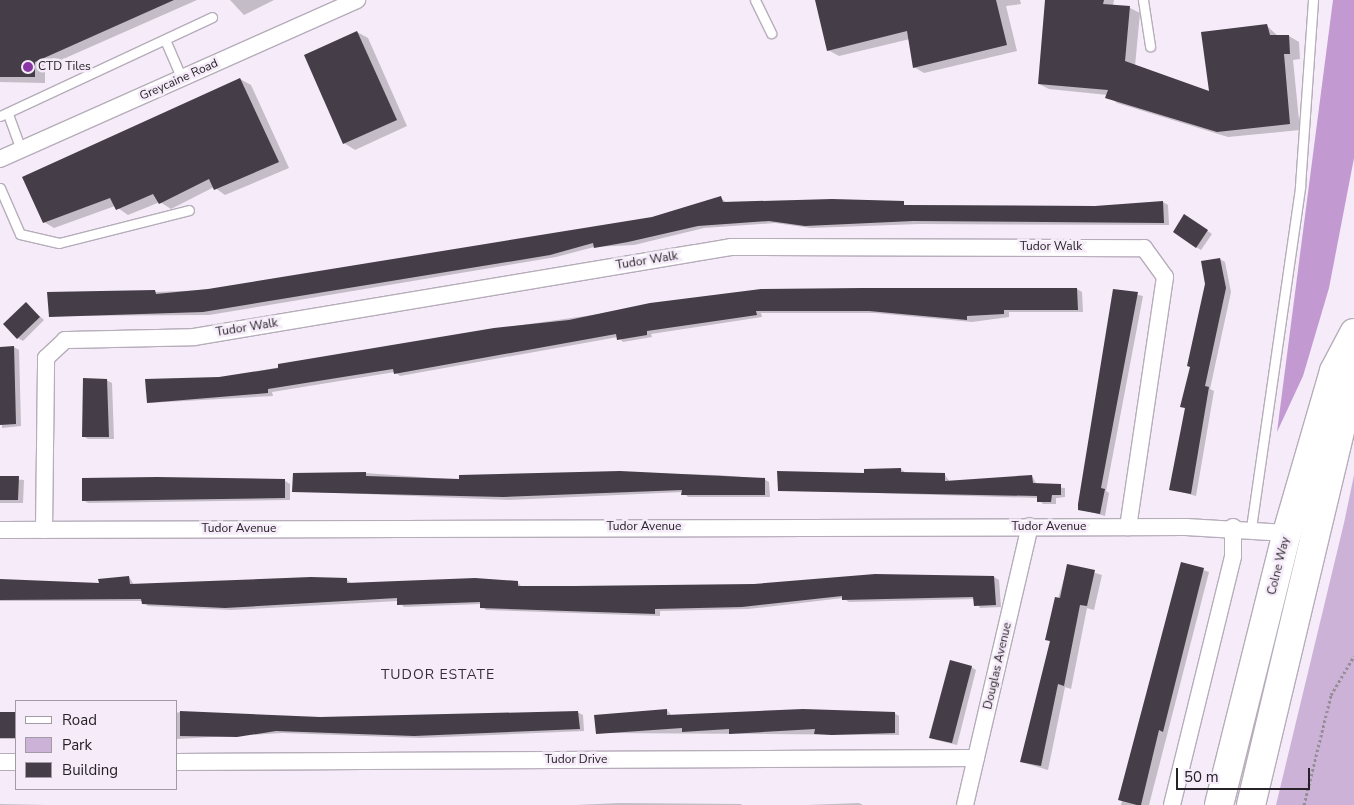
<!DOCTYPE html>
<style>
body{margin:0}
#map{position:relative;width:1354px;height:805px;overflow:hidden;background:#f5ebf9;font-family:"Nunito Sans",sans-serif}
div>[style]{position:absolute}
.green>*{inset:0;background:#cdb2d8}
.forest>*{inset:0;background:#c299d1}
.shadow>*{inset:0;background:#0003}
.building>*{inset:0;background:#453d48}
.path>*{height:3px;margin-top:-1.5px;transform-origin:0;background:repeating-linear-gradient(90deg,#958e98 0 2.5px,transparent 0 5px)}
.roads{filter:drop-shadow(1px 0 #b6adba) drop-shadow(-1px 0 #b6adba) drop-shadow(0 1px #b6adba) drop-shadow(0 -1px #b6adba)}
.lane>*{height:9px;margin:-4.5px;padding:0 4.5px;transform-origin:4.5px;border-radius:4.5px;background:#fff}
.street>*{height:16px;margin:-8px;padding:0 8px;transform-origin:8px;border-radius:8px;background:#fff}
.highway>*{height:28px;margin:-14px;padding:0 14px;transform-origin:14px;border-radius:14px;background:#fff}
.dots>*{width:14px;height:14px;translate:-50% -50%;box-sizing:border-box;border:2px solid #f5ebf9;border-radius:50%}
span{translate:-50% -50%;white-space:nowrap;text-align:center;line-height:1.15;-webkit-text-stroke:5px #f5ebf9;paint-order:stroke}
.poi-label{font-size:12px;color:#262227}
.left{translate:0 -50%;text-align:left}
.street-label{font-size:12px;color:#262227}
.neighbourhood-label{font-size:14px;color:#342c37;letter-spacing:1px}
.legend{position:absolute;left:15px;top:700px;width:162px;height:90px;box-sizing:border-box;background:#f5ebf9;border:1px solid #a29ba5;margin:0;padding:6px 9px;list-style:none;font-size:15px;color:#262227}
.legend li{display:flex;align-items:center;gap:10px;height:25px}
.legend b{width:25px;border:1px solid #a29ba5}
.scale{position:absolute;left:1176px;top:768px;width:134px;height:22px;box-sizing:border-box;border:2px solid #262227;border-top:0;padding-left:6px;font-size:15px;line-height:18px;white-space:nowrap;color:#262227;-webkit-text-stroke:4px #f5ebf9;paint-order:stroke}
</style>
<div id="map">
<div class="green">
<i style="clip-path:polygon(1354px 475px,1354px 805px,1276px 805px,1344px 523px)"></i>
</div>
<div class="forest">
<i style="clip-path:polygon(1333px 0,1354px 0,1354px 158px,1329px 288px,1303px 376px,1277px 432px)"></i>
</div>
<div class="shadow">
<i style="clip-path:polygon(0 0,197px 0,45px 67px,45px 83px,0 82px)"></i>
<i style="clip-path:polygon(230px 0,274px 0,244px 15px)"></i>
<i style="clip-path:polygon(816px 0,1020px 0,1021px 4px,1006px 6px,1017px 51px,924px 73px,914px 67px,910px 39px,839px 56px,828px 50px)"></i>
<i style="clip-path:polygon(1046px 0,1114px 0,1113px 6px,1130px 8px,1140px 13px,1135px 66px,1210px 93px,1267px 26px,1278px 36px,1289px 36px,1299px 42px,1300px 59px,1293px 60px,1300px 130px,1228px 137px,1117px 103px,1108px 95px,1049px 89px,1039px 84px)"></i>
<i style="clip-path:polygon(357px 32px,368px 38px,407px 126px,355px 150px,344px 143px,305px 55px)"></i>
<i style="clip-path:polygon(240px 79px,251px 85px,289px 168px,225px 195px,214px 187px,171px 209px,160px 202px,128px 215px,115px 206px,54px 228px,44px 222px)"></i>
<i style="clip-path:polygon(721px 198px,727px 203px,1095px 207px,1163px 202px,1168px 205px,1169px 225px,919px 224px,811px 228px,775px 223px,704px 228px,634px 245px,594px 247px,556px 257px,209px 315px,50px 316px,155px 292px,208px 290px,653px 218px)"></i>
<i style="clip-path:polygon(1190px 219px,1212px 234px,1201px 250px,1196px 247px)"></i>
<i style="clip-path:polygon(1220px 259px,1225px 262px,1231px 292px,1210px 389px,1214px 391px,1196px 496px,1170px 489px)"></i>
<i style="clip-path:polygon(1077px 289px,1082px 292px,1083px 312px,1009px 312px,1009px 317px,972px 322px,875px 313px,761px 313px,762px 317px,651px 334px,652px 337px,623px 342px,618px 337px,400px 376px,395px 372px,272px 392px,273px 396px,148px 403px,219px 378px,494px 329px,761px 291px)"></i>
<i style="clip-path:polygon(1114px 290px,1143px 296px,1106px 491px,1109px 493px,1105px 516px,1080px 509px)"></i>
<i style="clip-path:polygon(26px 304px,44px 320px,23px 341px,18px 338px)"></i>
<i style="clip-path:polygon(14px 347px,19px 350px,21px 426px,2px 428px,0 348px)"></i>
<i style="clip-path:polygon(106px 380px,112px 383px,114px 439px,88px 439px,83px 436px)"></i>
<i style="clip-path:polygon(901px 469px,906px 473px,945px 475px,950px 482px,1032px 476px,1037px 485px,1065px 488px,1065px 497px,1056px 498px,1056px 504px,1043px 504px,1038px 498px,779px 490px)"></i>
<i style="clip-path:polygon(365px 473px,461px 480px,620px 473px,719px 475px,764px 479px,769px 482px,770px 497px,688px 497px,683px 492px,509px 500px,293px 491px)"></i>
<i style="clip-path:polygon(0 478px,24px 480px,23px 503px,0 503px)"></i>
<i style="clip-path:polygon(83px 479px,285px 481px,290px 484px,290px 500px,88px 503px,83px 500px)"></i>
<i style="clip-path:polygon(1182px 563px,1209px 572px,1149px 805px,1121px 805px)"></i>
<i style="clip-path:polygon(1068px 565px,1102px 575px,1094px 610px,1087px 608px,1071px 689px,1065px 687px,1048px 770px,1021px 762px,1051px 642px,1046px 639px)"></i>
<i style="clip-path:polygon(875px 575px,994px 577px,999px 580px,1001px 607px,980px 608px,975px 599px,849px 602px,843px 598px,748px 609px,660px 611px,660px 616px,486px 610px,481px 604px,404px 607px,398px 601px,231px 610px,148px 606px,143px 601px,0 601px,0 581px,100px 584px,129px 577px,134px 585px,346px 579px,352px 584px,517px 582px,522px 587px,754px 585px)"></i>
<i style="clip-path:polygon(971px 667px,976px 670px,957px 745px,936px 740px,931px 737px)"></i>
<i style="clip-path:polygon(667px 710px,672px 716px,894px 713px,899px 716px,899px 735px,597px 733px)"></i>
<i style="clip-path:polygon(577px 712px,583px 715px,584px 731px,420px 738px,283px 733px,176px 739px,176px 713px,180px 712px,320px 718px)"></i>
<i style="clip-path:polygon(16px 713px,16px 739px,0 739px,0 714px)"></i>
<i style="clip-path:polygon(620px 803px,741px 804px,742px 805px,576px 805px)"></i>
<i style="clip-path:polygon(859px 803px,863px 805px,807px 805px)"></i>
<i style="clip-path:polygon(0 804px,47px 805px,0 805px)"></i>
</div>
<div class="building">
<i style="clip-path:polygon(0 0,174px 0,35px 62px,35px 77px,0 77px)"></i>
<i style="clip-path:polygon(815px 0,996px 0,1007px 45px,913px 68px,907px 31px,827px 51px)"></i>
<i style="clip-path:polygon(1045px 0,1104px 0,1103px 4px,1130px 6px,1125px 61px,1209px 91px,1201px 32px,1267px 24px,1270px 35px,1289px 35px,1290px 54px,1284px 54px,1290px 124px,1217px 132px,1105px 98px,1108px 90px,1038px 84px)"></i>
<i style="clip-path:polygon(357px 31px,397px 120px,343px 144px,304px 55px)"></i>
<i style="clip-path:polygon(240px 78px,279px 162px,214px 190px,209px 179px,159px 204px,153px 194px,116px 210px,110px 198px,43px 223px,22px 177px)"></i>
<i style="clip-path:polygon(721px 196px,723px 202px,832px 199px,904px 201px,904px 205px,1095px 206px,1163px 201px,1164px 223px,913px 221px,805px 226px,769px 221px,698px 226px,628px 242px,594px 248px,593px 243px,550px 255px,203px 312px,49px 317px,47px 292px,155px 290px,156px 294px,208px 289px,652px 217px)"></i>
<i style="clip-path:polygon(1184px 214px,1208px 230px,1196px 248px,1173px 232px)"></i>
<i style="clip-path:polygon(1220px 258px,1226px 288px,1205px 386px,1209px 387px,1191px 494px,1169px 490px,1185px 408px,1180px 407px,1190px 367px,1187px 366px,1205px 284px,1201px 261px)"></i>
<i style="clip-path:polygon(863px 288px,1077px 288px,1078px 310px,1004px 310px,1004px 314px,967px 316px,967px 320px,869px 311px,756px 311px,757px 315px,647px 331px,647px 335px,617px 340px,616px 334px,394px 374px,393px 369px,268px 389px,268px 393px,147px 403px,145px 379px,219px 377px,278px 368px,278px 364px,494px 328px,569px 320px,650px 303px,761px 289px)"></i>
<i style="clip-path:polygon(1113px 289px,1138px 292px,1101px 488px,1105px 489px,1100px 514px,1078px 510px,1078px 504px)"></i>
<i style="clip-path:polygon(26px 302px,40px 317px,17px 339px,3px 324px)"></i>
<i style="clip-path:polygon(14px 346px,16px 424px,0 425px,0 347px)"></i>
<i style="clip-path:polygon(83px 378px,107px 379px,109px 437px,82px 437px)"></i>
<i style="clip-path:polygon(901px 468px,901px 472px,945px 473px,945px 481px,1032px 475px,1033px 483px,1061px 484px,1061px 495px,1052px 495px,1051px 502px,1037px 502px,1037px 496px,778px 491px,777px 471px,864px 473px,864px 469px)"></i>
<i style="clip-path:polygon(620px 471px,765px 478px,765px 495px,681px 495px,682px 490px,503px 497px,292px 492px,293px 473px,366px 472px,366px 476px,459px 479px,459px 475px)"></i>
<i style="clip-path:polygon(0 476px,19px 476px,18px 500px,0 500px)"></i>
<i style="clip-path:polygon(157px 477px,285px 479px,285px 498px,82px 501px,82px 478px)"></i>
<i style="clip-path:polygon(1181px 562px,1204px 568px,1163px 732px,1159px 730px,1141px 805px,1137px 805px,1118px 800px)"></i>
<i style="clip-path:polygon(1067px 564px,1095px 570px,1087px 606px,1080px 605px,1064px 686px,1058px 684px,1041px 766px,1020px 762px,1050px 641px,1045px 640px,1049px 623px,1055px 597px,1060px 598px)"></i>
<i style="clip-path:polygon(875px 574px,994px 576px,996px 605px,974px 606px,973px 597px,842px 600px,842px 596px,742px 607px,655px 609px,655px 614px,480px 608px,480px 602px,397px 605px,397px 598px,225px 608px,142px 604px,141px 599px,0 600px,0 579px,99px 583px,98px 579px,129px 576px,130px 584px,311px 577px,347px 578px,347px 583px,475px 578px,518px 581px,518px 586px,574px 586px,754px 584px)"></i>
<i style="clip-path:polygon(950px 660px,972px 666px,952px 743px,929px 738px)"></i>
<i style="clip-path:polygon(667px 709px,667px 715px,803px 709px,895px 712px,895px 733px,832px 735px,814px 734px,815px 729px,729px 734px,729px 729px,682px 732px,682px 728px,596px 734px,594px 715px)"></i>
<i style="clip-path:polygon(180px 711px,320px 717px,578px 711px,580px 729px,414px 736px,276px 731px,237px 737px,180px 736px)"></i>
<i style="clip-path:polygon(0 712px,16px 712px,16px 738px,0 738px)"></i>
</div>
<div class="path">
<i style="left:1304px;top:805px;width:113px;rotate:-76.2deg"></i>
<i style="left:1331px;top:695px;width:45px;rotate:-59.5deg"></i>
</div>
<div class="roads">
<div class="lane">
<i style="left:755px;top:0;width:37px;rotate:64deg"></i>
<i style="left:1143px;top:0;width:47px;rotate:81.3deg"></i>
<i style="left:166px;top:42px;width:40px;rotate:66.6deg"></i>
<i style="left:8px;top:114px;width:38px;rotate:70deg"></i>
<i style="left:0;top:116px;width:234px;rotate:-25deg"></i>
<i style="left:0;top:188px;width:50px;rotate:66.5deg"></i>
<i style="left:20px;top:234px;width:40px;rotate:13deg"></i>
<i style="left:59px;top:243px;width:134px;rotate:-14.2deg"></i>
<i style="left:1251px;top:528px;width:345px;rotate:-81.8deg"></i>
<i style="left:1300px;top:186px;width:186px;rotate:-86deg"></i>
</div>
<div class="street">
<i style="left:0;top:159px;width:391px;rotate:-24deg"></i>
<i style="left:0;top:530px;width:1186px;rotate:-0.14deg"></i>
<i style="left:1186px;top:527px;width:101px;rotate:3.4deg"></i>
<i style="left:44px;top:530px;width:172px;rotate:-89.3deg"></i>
<i style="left:46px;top:358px;width:26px;rotate:-43deg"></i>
<i style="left:65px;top:340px;width:129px;rotate:-1.3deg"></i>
<i style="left:194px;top:337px;width:544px;rotate:-9.51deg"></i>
<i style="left:731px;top:247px;width:39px"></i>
<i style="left:770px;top:247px;width:374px;rotate:0.2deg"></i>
<i style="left:1144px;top:248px;width:36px;rotate:54deg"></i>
<i style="left:1165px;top:277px;width:253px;rotate:98.4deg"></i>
<i style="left:0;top:762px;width:16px"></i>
<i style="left:176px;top:762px;width:800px;rotate:-0.29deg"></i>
<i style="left:965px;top:805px;width:286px;rotate:-76.9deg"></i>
<i style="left:1172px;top:805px;width:256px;rotate:-76.2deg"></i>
<i style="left:1233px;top:556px;width:29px;rotate:-90deg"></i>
</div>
<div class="highway">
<i style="left:1219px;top:805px;width:280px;rotate:-76deg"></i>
<i style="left:1287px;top:533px;width:169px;rotate:-73.8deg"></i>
<i style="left:1334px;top:371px;width:43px;rotate:-62.2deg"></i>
<i style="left:1251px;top:805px;width:444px;rotate:-76.6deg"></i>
</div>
</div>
<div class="dots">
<i style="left:28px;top:67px;background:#8836a4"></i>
</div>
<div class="poi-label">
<span class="left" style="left:38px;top:67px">CTD Tiles</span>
</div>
<div class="street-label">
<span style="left:179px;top:80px;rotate:-24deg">Greycaine Road</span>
<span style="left:1051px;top:247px">Tudor Walk</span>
<span style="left:647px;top:261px;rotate:-9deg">Tudor Walk</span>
<span style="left:247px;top:328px;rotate:-9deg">Tudor Walk</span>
<span style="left:644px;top:527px">Tudor Avenue</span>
<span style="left:1049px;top:527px">Tudor Avenue</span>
<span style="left:239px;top:529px">Tudor Avenue</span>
<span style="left:1279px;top:566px;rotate:-76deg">Colne Way</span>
<span style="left:998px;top:666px;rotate:-77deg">Douglas Avenue</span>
<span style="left:576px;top:760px">Tudor Drive</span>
</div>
<div class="neighbourhood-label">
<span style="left:438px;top:675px">TUDOR ESTATE</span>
</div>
<ul class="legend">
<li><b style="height:6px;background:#fff"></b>Road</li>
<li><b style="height:14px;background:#cdb2d8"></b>Park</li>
<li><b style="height:14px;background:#453d48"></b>Building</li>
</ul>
<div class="scale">50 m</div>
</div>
